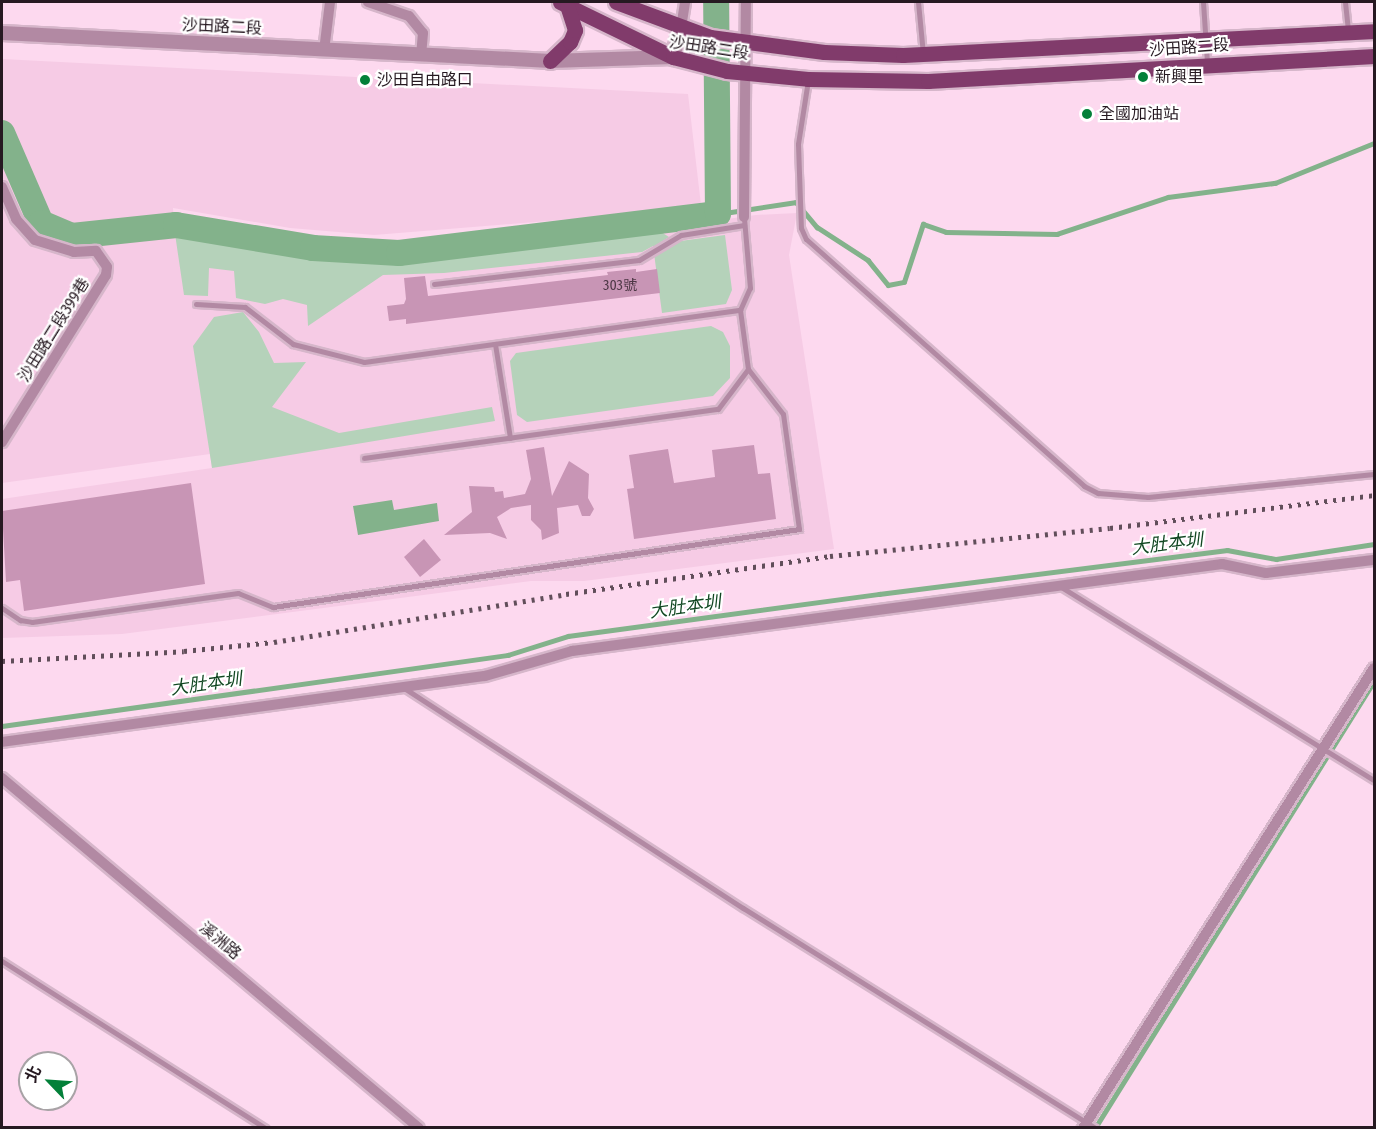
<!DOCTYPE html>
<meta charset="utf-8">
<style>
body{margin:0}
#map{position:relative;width:1376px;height:1129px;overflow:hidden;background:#fdd9ef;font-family:"Fira Sans Condensed","Noto Sans TC",sans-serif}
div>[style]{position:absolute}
.built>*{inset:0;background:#f6cbe5}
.green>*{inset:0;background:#b5d2ba}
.water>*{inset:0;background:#83b28b}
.stream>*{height:4.5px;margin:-2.25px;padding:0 2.25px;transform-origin:2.25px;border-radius:2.25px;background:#83b28b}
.river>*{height:26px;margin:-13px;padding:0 13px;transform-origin:13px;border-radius:13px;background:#83b28b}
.building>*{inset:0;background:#c895b5}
.roads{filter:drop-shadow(2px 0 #d6b6ca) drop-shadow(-2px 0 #d6b6ca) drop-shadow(0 2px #d6b6ca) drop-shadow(0 -2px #d6b6ca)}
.service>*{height:5px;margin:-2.5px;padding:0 2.5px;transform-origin:2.5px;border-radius:2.5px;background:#b289a3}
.minor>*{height:10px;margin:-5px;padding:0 5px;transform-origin:5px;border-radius:5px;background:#b289a3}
.tertiary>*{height:14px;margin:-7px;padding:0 7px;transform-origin:7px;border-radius:7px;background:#b289a3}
.primary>*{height:15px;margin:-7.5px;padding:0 7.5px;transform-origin:7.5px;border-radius:7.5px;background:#813b6b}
.rail>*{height:4.5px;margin-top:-2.25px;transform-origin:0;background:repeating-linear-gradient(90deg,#614e5a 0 3px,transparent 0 9px)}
.dots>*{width:16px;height:16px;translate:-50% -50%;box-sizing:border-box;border:3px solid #fff;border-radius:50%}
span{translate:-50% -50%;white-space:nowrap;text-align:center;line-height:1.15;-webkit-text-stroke:4.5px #fff;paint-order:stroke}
.number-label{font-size:14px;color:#4e3846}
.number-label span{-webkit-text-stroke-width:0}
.street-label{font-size:16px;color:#261921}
.poi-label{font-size:16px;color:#261921}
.left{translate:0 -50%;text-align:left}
.water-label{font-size:18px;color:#114722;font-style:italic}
.frame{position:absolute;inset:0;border:3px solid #261921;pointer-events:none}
.north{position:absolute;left:18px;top:1051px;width:60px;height:60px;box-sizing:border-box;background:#fff;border:2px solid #a8a3a6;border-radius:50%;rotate:295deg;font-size:16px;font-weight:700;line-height:24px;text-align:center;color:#261921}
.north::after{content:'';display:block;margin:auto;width:21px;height:27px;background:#038039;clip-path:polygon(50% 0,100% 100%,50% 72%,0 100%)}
</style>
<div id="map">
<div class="built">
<i style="clip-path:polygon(2px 59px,688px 94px,701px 205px,672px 211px,374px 235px,290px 228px,173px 208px,175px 238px,394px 265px,756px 215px,797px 213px,789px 255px,834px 549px,584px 581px,531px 581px,122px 634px,2px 638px,2px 499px,212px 468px,210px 454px,2px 483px)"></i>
</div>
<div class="green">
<i style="clip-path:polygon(642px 220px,669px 237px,658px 244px,725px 235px,732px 290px,726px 304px,662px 313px,653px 246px,642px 252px,444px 273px,383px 275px,308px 326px,307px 305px,283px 299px,265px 304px,236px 298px,234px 271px,209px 268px,208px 296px,184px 295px,174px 227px,288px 248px,369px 255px)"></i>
<i style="clip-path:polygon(243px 312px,259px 332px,274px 363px,306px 362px,272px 407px,339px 433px,492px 407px,495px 421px,212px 468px,193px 346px,214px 317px)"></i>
<i style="clip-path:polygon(711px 326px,723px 332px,730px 346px,730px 378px,713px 396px,527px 422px,517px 415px,510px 361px,516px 353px)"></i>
</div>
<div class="water">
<i style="clip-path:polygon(392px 500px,394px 510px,437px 503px,439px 521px,358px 535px,353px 506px)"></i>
</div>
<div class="stream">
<i style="left:718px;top:214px;width:79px;rotate:-8.7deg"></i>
<i style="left:796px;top:202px;width:33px;rotate:50deg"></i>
<i style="left:817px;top:227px;width:61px;rotate:32.9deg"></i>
<i style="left:868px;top:260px;width:32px;rotate:51deg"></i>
<i style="left:888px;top:285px;width:16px;rotate:-11deg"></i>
<i style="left:904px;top:282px;width:61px;rotate:-71.9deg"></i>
<i style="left:923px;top:224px;width:24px;rotate:19deg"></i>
<i style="left:946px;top:232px;width:111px;rotate:1deg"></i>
<i style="left:1057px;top:234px;width:117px;rotate:-18.4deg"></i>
<i style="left:1168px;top:197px;width:108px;rotate:-7.5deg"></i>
<i style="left:1275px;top:183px;width:107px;rotate:-22deg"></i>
<i style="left:2px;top:726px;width:511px;rotate:-7.99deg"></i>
<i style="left:508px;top:655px;width:63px;rotate:-17.6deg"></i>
<i style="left:568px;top:636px;width:314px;rotate:-7.7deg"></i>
<i style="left:879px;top:594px;width:351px;rotate:-7.2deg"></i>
<i style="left:1227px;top:550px;width:50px;rotate:10.4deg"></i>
<i style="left:1276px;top:559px;width:99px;rotate:-8.7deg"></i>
<i style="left:1095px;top:1128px;width:527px;rotate:-58.03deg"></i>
</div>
<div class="river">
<i style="left:2px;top:133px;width:98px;rotate:66.6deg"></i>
<i style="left:41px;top:223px;width:34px;rotate:23deg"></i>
<i style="left:72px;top:236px;width:105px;rotate:-6deg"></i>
<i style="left:176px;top:225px;width:139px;rotate:9.5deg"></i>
<i style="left:313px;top:248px;width:86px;rotate:3.3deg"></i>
<i style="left:399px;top:253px;width:321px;rotate:-7deg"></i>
<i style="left:718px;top:214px;width:212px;rotate:-90.5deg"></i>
</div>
<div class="building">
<i style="clip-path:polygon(636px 269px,636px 272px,657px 269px,660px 293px,406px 324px,406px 319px,389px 321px,387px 306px,404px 304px,406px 299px,404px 278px,425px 276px,428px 296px,608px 275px,607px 272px)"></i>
<i style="clip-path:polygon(754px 445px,758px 474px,770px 473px,776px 519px,634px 539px,627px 489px,634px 488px,629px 455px,668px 449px,674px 483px,715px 477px,712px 450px)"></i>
<i style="clip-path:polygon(544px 447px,552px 496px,569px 461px,589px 474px,588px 498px,594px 509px,590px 516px,582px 516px,578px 505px,557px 508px,559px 533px,542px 540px,541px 530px,531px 520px,531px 505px,511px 508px,497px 517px,507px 539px,490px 533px,444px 535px,472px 512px,469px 486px,494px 487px,495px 492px,503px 491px,504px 498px,525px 494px,531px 479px,526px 450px)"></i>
<i style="clip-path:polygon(191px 483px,205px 584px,24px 611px,20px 580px,6px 582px,2px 511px)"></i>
<i style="clip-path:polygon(424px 539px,441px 560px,420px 577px,404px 557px)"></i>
</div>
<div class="roads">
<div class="service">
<i style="left:918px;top:2px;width:52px;rotate:84.5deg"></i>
<i style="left:1203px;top:2px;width:60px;rotate:86.2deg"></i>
<i style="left:1345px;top:2px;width:28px;rotate:84deg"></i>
<i style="left:808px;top:80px;width:65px;rotate:98.9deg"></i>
<i style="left:798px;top:144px;width:84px;rotate:88deg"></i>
<i style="left:801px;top:228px;width:12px;rotate:66deg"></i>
<i style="left:806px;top:239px;width:372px;rotate:41.6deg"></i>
<i style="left:1084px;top:486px;width:16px;rotate:27deg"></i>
<i style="left:1098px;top:493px;width:50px;rotate:4.6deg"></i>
<i style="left:1148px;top:497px;width:227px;rotate:-5.8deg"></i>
<i style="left:434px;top:284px;width:206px;rotate:-6.7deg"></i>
<i style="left:639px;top:260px;width:49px;rotate:-30.8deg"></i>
<i style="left:681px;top:235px;width:64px;rotate:-9deg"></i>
<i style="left:196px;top:304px;width:49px;rotate:3.5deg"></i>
<i style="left:245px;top:307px;width:61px;rotate:37.6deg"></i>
<i style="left:293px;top:344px;width:73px;rotate:14.2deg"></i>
<i style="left:364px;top:362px;width:380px;rotate:-7.9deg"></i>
<i style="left:495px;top:344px;width:95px;rotate:80.9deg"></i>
<i style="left:364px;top:458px;width:357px;rotate:-7.9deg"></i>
<i style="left:718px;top:409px;width:50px;rotate:-53.1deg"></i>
<i style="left:748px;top:369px;width:60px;rotate:-97.7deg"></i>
<i style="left:740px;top:310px;width:24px;rotate:-66deg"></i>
<i style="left:750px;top:288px;width:70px;rotate:-94.9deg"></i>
<i style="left:1061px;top:587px;width:368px;rotate:31.7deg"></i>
<i style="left:2px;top:608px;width:22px;rotate:34deg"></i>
<i style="left:20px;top:620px;width:12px;rotate:9deg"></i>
<i style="left:32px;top:622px;width:208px;rotate:-8deg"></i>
<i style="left:238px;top:593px;width:38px;rotate:22deg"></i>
<i style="left:273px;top:607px;width:532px;rotate:-8.43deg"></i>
<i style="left:799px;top:529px;width:116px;rotate:-97.9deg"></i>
<i style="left:783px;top:414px;width:57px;rotate:-127.9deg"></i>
<i style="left:404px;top:688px;width:404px;rotate:33deg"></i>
<i style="left:743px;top:908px;width:415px;rotate:32deg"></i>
<i style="left:2px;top:961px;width:312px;rotate:32.4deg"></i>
</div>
<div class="minor">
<i style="left:368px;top:2px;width:43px;rotate:18.9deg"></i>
<i style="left:409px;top:16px;width:22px;rotate:51deg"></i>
<i style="left:423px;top:33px;width:23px;rotate:95deg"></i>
<i style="left:681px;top:28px;width:26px;rotate:-81deg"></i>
<i style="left:324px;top:51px;width:49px;rotate:-83deg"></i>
<i style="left:2px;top:187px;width:35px;rotate:66deg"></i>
<i style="left:16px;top:219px;width:28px;rotate:48deg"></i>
<i style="left:35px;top:240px;width:41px;rotate:17.1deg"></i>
<i style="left:74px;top:252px;width:22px;rotate:-3deg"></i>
<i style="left:96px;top:251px;width:19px;rotate:55deg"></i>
<i style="left:107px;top:267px;width:8px;rotate:97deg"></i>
<i style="left:106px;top:275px;width:197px;rotate:121.9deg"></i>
<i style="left:744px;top:217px;width:215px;rotate:-89.5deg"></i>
<i style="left:2px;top:742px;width:487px;rotate:-7.8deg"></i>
<i style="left:485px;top:676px;width:91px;rotate:-16deg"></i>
<i style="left:572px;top:651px;width:656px;rotate:-7.62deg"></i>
<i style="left:1222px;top:564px;width:45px;rotate:11.6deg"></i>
<i style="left:1266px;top:573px;width:109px;rotate:-6.9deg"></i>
<i style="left:2px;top:778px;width:544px;rotate:40.01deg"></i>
<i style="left:1083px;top:1128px;width:544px;rotate:-57.68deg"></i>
</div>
<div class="tertiary">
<i style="left:2px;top:33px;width:549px;rotate:2.92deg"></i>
<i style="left:550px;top:61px;width:123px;rotate:-1.9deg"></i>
<i style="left:673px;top:57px;width:30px;rotate:-75deg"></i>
</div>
<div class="primary">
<i style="left:560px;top:2px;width:126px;rotate:26deg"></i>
<i style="left:673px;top:57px;width:56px;rotate:14.5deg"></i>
<i style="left:727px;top:71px;width:81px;rotate:5.6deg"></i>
<i style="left:808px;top:79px;width:120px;rotate:1deg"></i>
<i style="left:928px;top:81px;width:447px;rotate:-3.2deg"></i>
<i style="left:616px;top:2px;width:100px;rotate:20.4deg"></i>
<i style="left:710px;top:37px;width:115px;rotate:7.5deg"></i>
<i style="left:824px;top:52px;width:79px;rotate:2.2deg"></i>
<i style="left:903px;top:55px;width:472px;rotate:-2.9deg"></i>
<i style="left:550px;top:61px;width:28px;rotate:-44deg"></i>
<i style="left:570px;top:42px;width:13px;rotate:-67deg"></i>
<i style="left:575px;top:30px;width:26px;rotate:-108deg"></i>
</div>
</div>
<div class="rail">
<i style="left:2px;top:661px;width:182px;rotate:-3.1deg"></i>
<i style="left:184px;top:651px;width:90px;rotate:-5.7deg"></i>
<i style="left:274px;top:642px;width:296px;rotate:-9.3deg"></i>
<i style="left:566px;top:594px;width:267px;rotate:-8.2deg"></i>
<i style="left:830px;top:556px;width:281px;rotate:-5.7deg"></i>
<i style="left:1110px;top:528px;width:266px;rotate:-7.1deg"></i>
</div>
<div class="dots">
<i style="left:1143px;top:77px;background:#038039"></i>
<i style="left:365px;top:80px;background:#038039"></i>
<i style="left:1087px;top:114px;background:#038039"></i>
</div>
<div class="number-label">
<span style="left:620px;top:286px">303號</span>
</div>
<div class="street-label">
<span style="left:222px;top:27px;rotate:3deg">沙田路二段</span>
<span style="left:709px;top:48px;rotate:9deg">沙田路二段</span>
<span style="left:1189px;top:48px;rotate:-4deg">沙田路二段</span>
<span style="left:54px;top:330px;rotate:-58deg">沙田路二段399巷</span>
<span style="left:220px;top:941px;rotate:40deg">溪洲路</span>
</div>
<div class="poi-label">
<span class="left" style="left:1155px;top:77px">新興里</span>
<span class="left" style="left:377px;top:80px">沙田自由路口</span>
<span class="left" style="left:1099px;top:114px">全國加油站</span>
</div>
<div class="water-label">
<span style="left:1167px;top:544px;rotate:-7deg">大肚本圳</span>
<span style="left:685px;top:607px;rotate:-8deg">大肚本圳</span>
<span style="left:206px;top:684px;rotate:-8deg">大肚本圳</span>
</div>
<div class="frame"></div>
<div class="north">北</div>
</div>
